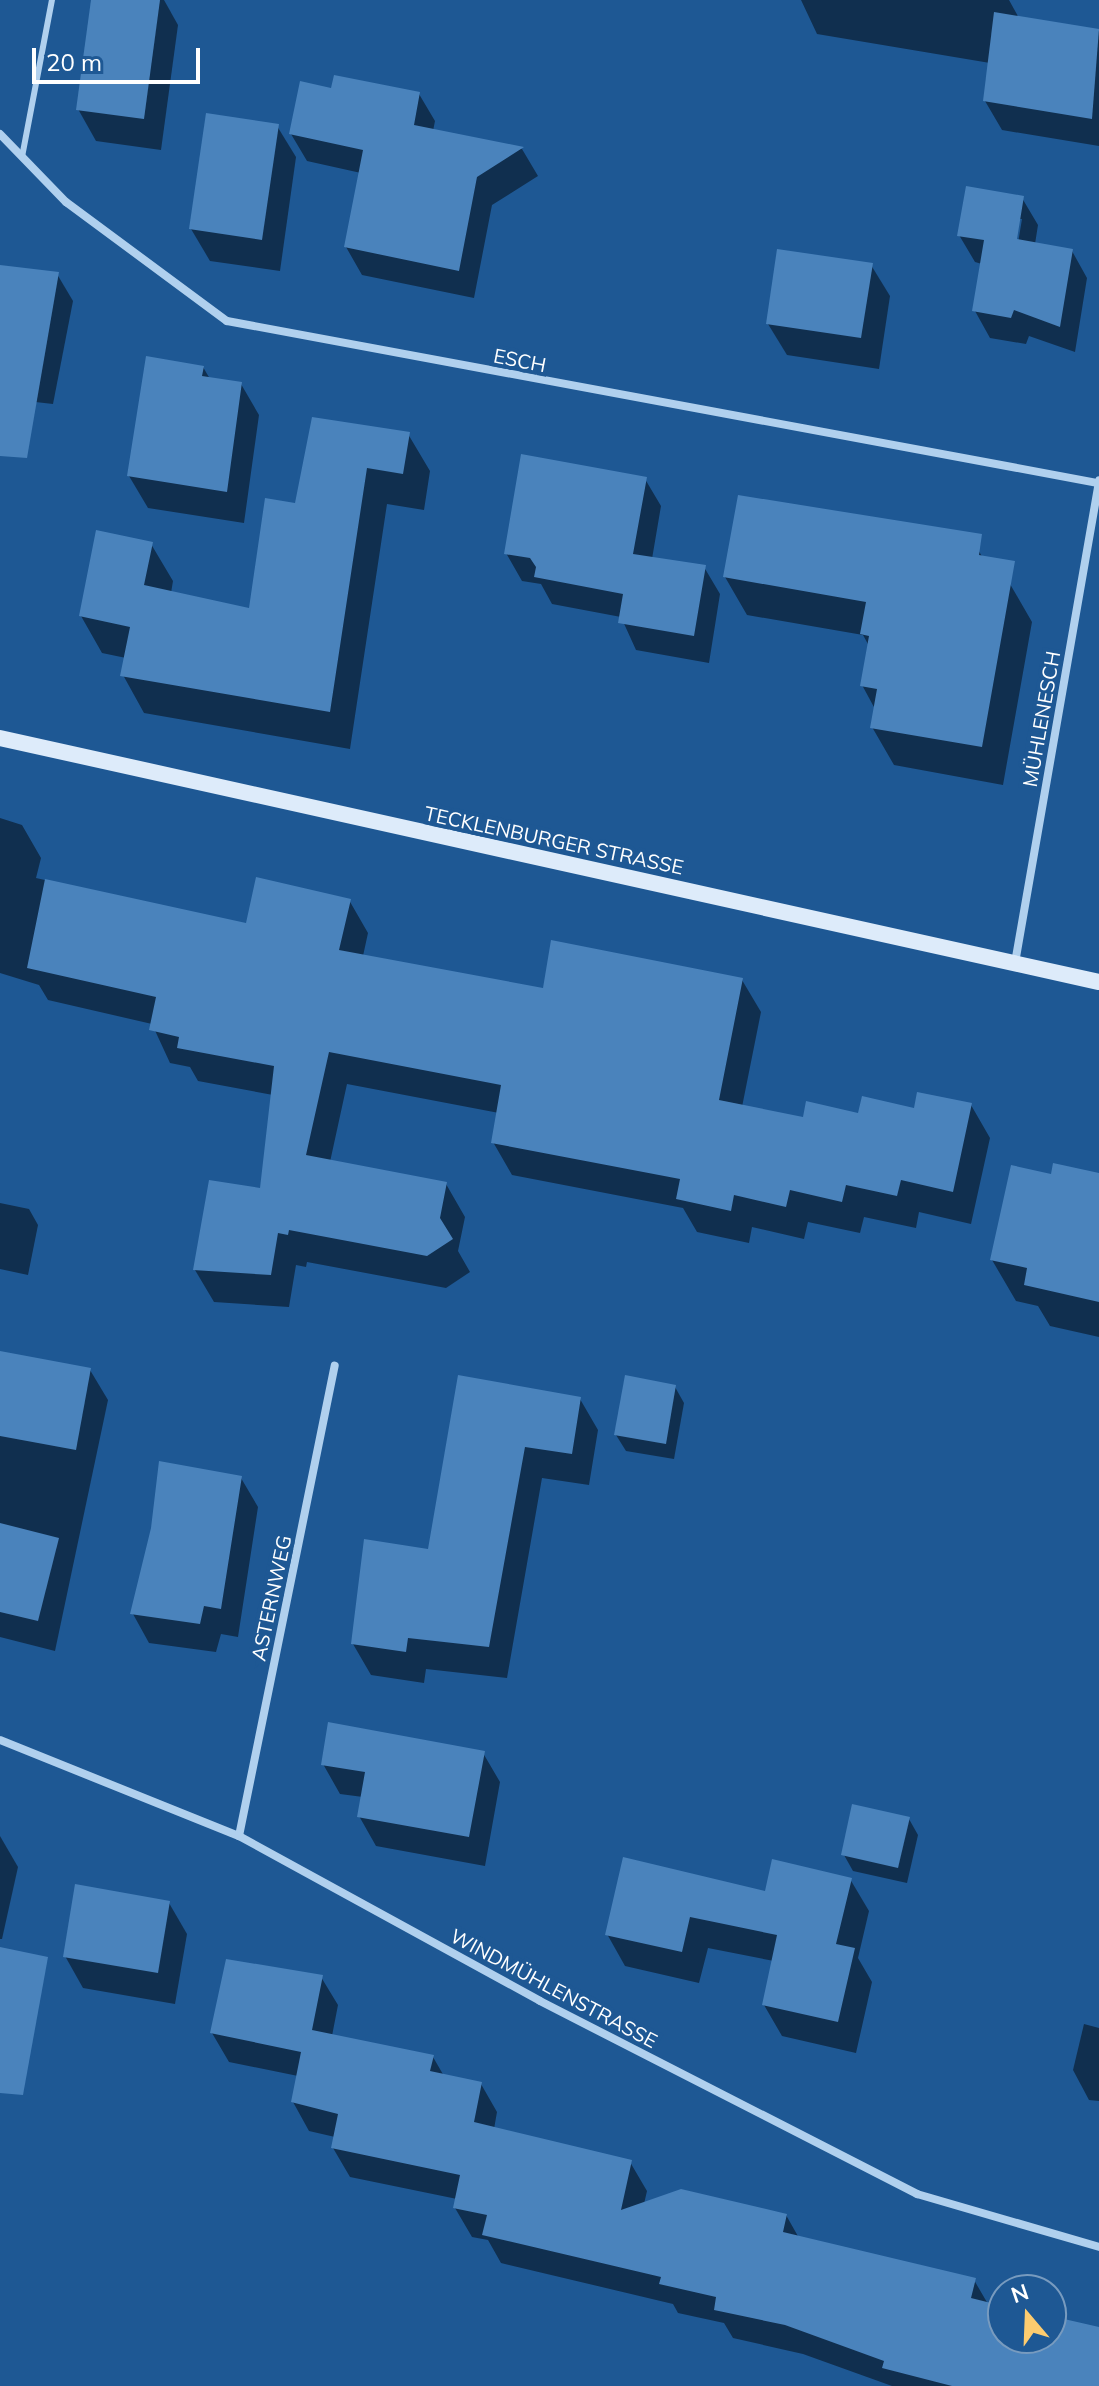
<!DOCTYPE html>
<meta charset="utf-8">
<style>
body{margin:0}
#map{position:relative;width:1099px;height:2386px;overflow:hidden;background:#1e5894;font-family:Mulish,sans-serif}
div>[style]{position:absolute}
.shadow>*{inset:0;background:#0007}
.building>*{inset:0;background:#4a83bc}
.lane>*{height:6px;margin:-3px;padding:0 3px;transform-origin:3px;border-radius:3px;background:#b0d0ee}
.street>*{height:8px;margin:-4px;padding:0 4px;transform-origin:4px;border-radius:4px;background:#b0d0ee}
.secondary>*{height:16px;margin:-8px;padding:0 8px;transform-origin:8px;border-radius:8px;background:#ddebfa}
span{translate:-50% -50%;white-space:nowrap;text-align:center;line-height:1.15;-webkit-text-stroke:8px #1e5894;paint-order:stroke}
.street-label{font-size:20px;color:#fff}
.north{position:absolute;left:987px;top:2274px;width:80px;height:80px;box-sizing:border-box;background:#1e5894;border:2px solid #789bbf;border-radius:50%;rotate:341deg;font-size:22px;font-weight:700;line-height:32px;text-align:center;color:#fff}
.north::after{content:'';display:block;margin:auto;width:28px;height:36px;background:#fdcc6f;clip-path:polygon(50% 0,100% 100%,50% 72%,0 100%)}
.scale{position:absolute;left:32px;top:48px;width:168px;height:36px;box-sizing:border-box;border:4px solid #fff;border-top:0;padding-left:10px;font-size:24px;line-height:28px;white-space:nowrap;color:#fff;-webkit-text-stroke:6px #1e5894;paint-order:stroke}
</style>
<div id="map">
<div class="shadow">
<i style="clip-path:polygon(93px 0,164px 0,178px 25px,161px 150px,96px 141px,78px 109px)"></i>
<i style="clip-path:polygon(801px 0,1009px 0,1019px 18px,1099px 31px,1099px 146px,1002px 130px,985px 101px,990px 63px,817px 34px)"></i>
<i style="clip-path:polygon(333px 90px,419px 94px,435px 121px,433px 131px,522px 149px,538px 176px,492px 205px,474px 298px,362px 275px,346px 247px,361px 173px,307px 161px,291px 134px)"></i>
<i style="clip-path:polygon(277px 126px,296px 157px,280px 271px,210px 261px,191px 229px)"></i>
<i style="clip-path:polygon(evenodd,1022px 198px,1038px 225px,1035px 244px,1072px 251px,1087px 278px,1075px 352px,1029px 336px,1026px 344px,990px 338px,975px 311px,982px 264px,975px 262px,959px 235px,1022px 198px,1018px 219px,1022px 219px,1017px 249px,1013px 248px,1018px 219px)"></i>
<i style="clip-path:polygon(871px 265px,890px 296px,879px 369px,787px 355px,768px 324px)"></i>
<i style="clip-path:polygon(0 267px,57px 274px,73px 301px,53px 404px,0 398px)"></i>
<i style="clip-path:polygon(203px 367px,210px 379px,241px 384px,259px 415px,244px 523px,148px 508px,129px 476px)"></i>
<i style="clip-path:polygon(408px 434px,430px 471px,424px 510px,387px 504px,350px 749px,144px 713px,123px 675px,126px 658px,102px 653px,81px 616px,151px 544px,173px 581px,171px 593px,250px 610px,297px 505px)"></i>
<i style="clip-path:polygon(645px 479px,661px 506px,652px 559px,704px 567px,720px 594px,709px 663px,636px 650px,621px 617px,552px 604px,541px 584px,522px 581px,506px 553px)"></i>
<i style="clip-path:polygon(969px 534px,991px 572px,1010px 584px,1032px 622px,1003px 785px,894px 765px,872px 727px,875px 709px,862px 685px,869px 646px,863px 635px,747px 615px,725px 577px)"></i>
<i style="clip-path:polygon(0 818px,22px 825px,41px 858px,36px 878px,247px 926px,349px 900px,368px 933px,363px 956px,544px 990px,742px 980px,761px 1012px,742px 1107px,804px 1120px,971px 1105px,990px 1138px,971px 1224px,919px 1212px,916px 1228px,864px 1217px,860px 1233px,808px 1222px,804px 1239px,752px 1227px,749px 1243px,697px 1232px,683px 1208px,512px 1175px,493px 1142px,499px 1113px,347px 1084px,330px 1162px,446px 1184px,465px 1217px,458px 1251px,470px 1272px,446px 1288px,307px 1262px,306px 1267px,296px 1265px,289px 1307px,214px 1302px,195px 1270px,261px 1190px,273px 1095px,198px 1081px,190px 1067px,170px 1063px,152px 1024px,48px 1000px,39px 985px,0 973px)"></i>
<i style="clip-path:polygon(1053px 1176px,1099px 1176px,1099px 1337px,1050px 1326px,1038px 1306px,1016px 1301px,992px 1260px)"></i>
<i style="clip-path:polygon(0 1203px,29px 1209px,38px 1225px,28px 1275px,0 1269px)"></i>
<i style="clip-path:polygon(0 1353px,90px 1370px,108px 1400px,55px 1651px,0 1637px)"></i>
<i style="clip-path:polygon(459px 1378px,580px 1399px,598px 1430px,589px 1485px,542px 1478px,507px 1678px,426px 1669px,424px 1683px,371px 1675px,353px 1644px,430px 1552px)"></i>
<i style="clip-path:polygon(675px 1387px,684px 1403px,674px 1459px,626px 1451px,616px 1435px)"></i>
<i style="clip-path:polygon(241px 1478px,258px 1507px,238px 1637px,221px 1634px,216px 1652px,149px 1643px,133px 1614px)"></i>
<i style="clip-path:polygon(483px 1753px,500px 1782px,485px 1866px,376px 1846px,359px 1816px,363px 1797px,340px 1794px,323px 1764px)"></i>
<i style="clip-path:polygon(909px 1819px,918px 1835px,907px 1883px,853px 1871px,844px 1855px)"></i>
<i style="clip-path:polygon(0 1836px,18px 1867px,2px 1939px,0 1939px)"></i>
<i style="clip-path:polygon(850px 1879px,869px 1911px,858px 1958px,872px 1982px,856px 2053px,782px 2036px,764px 2005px,774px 1961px,708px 1948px,699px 1983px,625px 1966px,607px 1934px,766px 1893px)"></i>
<i style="clip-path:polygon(169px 1903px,187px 1934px,175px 2004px,83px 1988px,65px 1956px)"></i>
<i style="clip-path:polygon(321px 1977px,338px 2005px,332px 2036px,433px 2057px,444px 2076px,481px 2084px,497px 2112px,494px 2129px,630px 2162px,647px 2191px,644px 2204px,786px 2215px,799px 2238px,974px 2280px,988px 2304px,1003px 2308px,1003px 2338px,1051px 2338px,1051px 2319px,1099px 2329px,1099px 2386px,892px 2386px,803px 2354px,733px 2338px,724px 2323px,678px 2313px,673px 2304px,501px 2263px,488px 2240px,472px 2237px,455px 2208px,457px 2199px,350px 2177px,333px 2148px,335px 2137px,309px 2131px,293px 2102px,298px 2076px,229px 2062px,212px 2033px)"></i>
<i style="clip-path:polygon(1084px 2024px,1099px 2028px,1099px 2101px,1089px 2100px,1073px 2070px)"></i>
</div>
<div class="building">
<i style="clip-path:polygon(91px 0,160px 0,144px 119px,76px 110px)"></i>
<i style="clip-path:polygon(994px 12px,1099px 29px,1092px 119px,983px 101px)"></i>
<i style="clip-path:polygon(334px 75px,420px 92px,414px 125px,524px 147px,477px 177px,459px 271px,344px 247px,363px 150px,289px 134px,300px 81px,331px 88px)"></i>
<i style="clip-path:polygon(206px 113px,279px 124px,262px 240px,189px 229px)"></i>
<i style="clip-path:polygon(966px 186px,1024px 196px,1017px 239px,1073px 249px,1060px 327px,1014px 310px,1011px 318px,972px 311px,984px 240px,957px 236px)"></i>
<i style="clip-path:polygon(777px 249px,873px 263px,861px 338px,766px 324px)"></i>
<i style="clip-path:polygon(0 265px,59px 272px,27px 458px,0 456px)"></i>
<i style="clip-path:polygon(146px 356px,204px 366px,202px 376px,242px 382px,227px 492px,127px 476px)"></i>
<i style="clip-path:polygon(312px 417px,410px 432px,403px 474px,367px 468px,330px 712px,120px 676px,130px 627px,79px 616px,96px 530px,153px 542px,144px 585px,249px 608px,265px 498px,295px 503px)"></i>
<i style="clip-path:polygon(521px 454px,647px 477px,633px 554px,706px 565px,694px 636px,618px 623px,623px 594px,534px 577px,536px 567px,530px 558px,504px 554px)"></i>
<i style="clip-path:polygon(738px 495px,982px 534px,979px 555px,1015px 561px,982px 747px,870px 728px,877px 689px,860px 686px,869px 636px,860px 634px,866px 602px,723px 577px)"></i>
<i style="clip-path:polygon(256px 877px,351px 899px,339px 950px,543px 988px,551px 940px,743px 978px,719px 1100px,803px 1117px,806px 1101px,858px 1113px,862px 1096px,914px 1108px,917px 1092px,972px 1103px,953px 1192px,901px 1180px,897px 1196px,846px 1185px,842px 1202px,790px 1190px,786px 1207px,734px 1195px,731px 1211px,676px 1199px,680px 1179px,491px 1143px,501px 1085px,329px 1052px,306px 1155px,447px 1182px,440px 1218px,453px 1239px,427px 1256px,289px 1230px,288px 1235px,278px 1233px,271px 1275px,193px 1270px,209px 1180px,260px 1188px,274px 1066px,177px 1048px,179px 1037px,149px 1030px,156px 997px,27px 968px,45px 879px,246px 923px)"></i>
<i style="clip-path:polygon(1053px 1163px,1099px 1173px,1099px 1302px,1024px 1285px,1027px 1268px,990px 1260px,1011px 1165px,1051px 1174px)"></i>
<i style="clip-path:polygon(0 1351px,91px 1368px,76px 1450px,0 1436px)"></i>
<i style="clip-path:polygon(458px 1375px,581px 1397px,572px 1454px,525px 1447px,489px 1647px,408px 1638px,406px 1652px,351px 1644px,364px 1539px,428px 1549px)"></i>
<i style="clip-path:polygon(625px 1375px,676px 1385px,666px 1444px,614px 1435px)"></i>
<i style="clip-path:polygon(159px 1461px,242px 1476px,221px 1609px,204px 1606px,200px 1624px,130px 1614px,151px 1528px)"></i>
<i style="clip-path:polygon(0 1523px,59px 1538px,38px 1621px,0 1612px)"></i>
<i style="clip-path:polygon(328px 1722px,485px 1751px,469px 1837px,357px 1817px,365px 1772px,321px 1765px)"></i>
<i style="clip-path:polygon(852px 1804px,910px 1817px,898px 1868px,841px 1855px)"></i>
<i style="clip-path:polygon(623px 1857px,765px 1891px,772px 1859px,852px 1878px,836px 1944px,855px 1948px,838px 2022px,762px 2005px,777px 1935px,690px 1917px,682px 1952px,605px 1935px)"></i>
<i style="clip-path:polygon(75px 1884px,170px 1901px,158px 1973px,63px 1957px)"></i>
<i style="clip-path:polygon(0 1947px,48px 1957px,23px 2095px,0 2093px)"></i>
<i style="clip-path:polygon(226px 1959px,323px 1975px,312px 2030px,434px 2055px,430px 2071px,482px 2082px,474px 2122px,632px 2160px,621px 2210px,681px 2189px,787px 2214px,783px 2232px,976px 2278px,971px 2298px,1003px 2306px,1003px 2338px,1051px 2338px,1051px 2316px,1099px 2327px,1099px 2386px,952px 2386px,882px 2368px,884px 2361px,785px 2325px,714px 2310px,716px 2297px,659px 2284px,661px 2277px,482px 2235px,487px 2215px,453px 2208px,460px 2175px,331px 2148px,338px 2114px,291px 2102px,301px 2052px,210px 2033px)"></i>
</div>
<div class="lane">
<i style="left:22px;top:157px;width:160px;rotate:-79.2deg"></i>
</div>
<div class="street">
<i style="left:0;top:134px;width:95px;rotate:45.9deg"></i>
<i style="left:66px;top:202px;width:200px;rotate:36.5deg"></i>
<i style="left:227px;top:321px;width:886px;rotate:10.54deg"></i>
<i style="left:1015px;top:963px;width:490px;rotate:-80.1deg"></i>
<i style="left:0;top:1740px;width:258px;rotate:21.9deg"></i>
<i style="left:239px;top:1836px;width:343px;rotate:28.7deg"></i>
<i style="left:540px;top:2001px;width:424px;rotate:27.1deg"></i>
<i style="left:917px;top:2194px;width:190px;rotate:16.2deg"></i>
<i style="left:239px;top:1836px;width:480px;rotate:-78.5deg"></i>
</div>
<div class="secondary">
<i style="left:0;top:738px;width:1126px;rotate:12.52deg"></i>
</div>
<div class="street-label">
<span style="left:520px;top:360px;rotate:11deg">ESCH</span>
<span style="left:1041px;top:719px;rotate:-80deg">MÜHLENESCH</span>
<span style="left:554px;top:840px;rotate:12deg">TECKLENBURGER STRASSE</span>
<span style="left:271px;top:1598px;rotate:-78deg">ASTERNWEG</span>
<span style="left:554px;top:1988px;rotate:28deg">WINDMÜHLENSTRASSE</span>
</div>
<div class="north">N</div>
<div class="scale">20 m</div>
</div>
